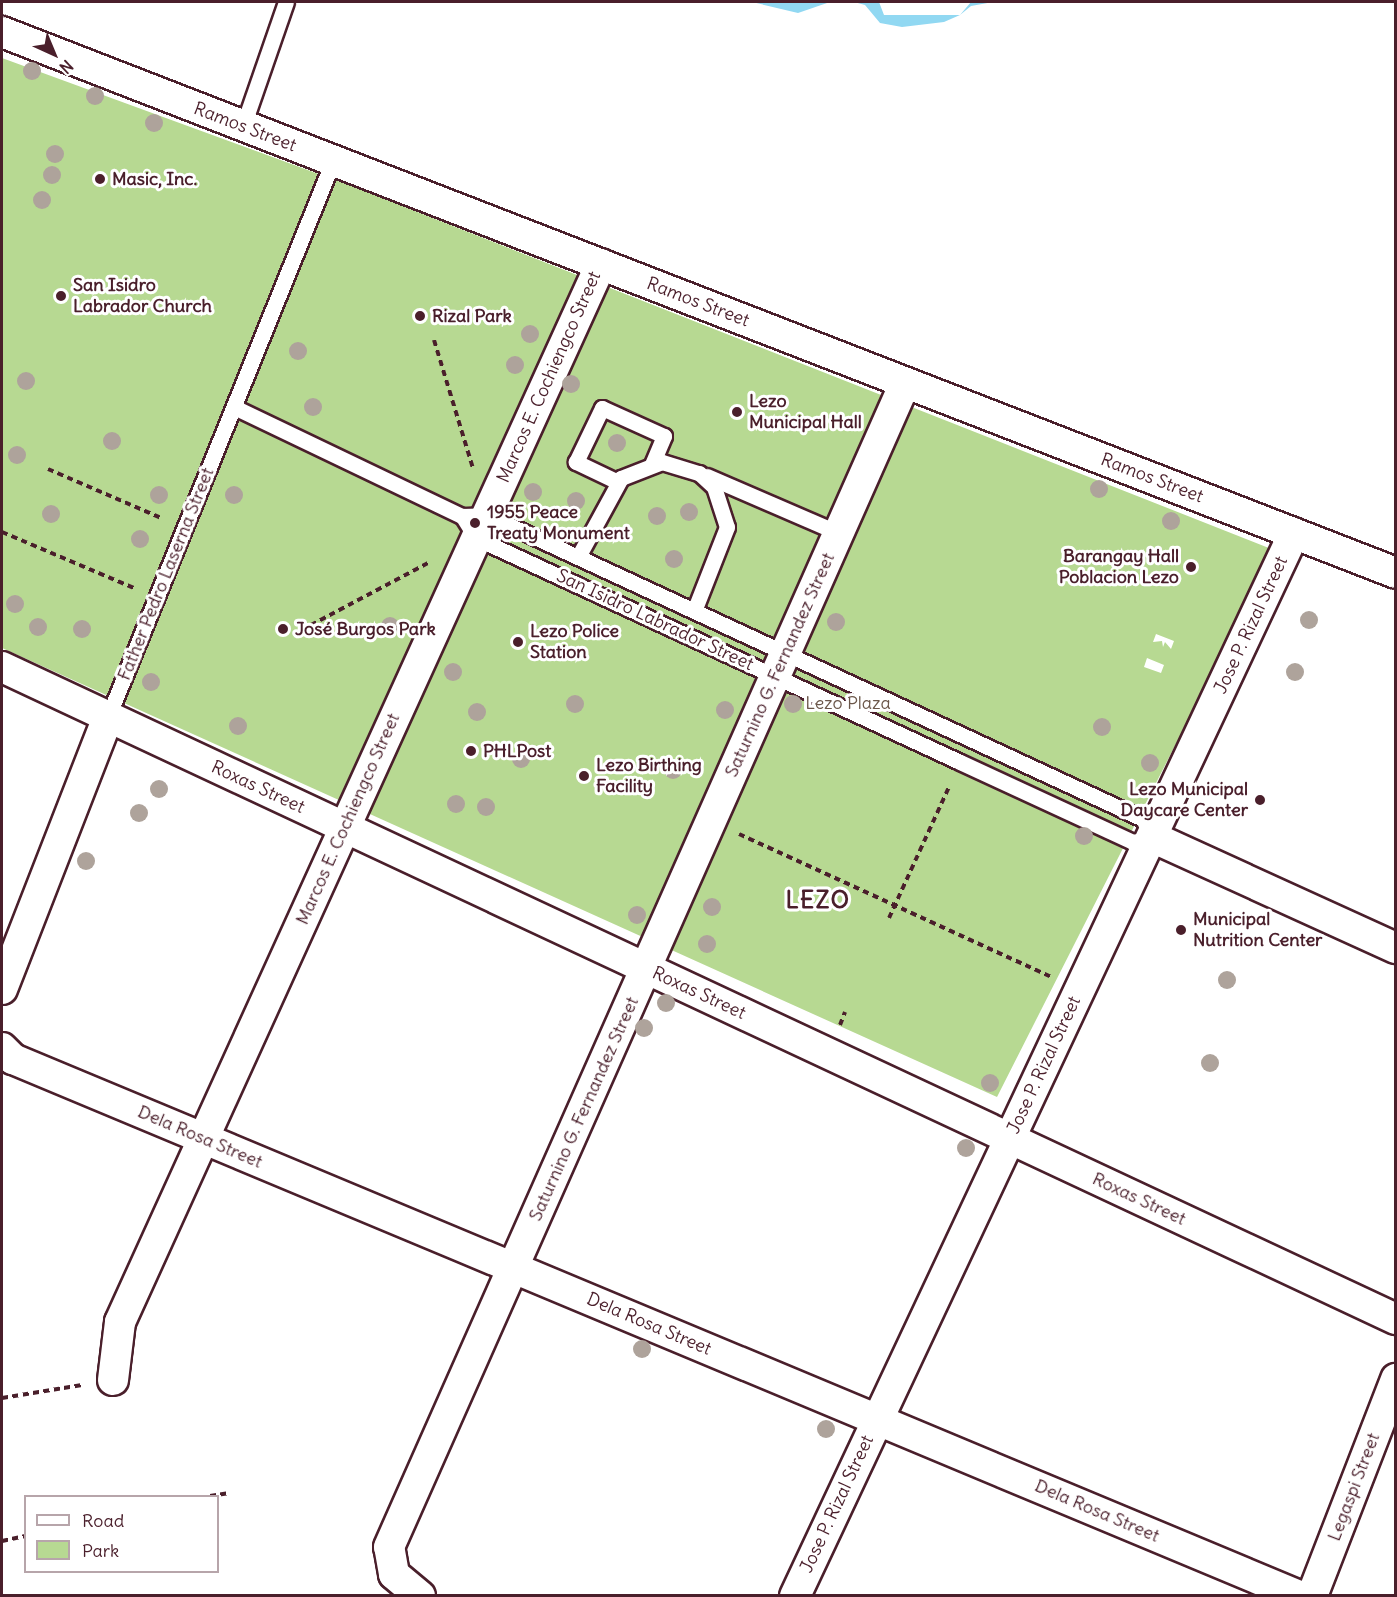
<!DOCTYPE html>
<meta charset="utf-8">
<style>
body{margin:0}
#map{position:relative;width:1397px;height:1597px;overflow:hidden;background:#fff;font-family:Delius,sans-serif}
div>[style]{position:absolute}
.green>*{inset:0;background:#b7d992}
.water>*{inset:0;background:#91d8f2}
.path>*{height:4px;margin-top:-2px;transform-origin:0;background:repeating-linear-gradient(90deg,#4a1f2b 0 6px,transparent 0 10.5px)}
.roads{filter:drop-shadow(2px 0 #4a1f2b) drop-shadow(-2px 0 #4a1f2b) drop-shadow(0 2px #4a1f2b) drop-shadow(0 -2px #4a1f2b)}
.lane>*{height:15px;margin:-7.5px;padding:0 7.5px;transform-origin:7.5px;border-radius:7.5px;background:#fff}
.street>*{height:30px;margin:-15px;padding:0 15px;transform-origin:15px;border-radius:15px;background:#fff}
.trees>*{width:18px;height:18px;margin:-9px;border-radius:50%;background:#aea39b}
.dots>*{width:16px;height:16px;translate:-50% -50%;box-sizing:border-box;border:3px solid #fff;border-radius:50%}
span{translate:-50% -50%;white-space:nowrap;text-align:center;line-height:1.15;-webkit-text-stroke:6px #fff;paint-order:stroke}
.street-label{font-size:18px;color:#4a1f2b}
.poi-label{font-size:18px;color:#4a1f2b;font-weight:700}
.left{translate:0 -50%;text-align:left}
.right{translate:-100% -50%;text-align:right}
.park-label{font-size:18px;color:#6b574a}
.district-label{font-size:24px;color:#4a1f2b;font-weight:700;letter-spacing:1.5px}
.frame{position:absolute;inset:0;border:3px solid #4a1f2b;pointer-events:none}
.legend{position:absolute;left:24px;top:1495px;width:195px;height:78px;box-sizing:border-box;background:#fff;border:2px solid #b7a5aa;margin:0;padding:8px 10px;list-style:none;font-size:18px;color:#4a1f2b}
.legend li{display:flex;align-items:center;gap:12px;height:30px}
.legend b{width:30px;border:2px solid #b7a5aa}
.north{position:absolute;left:24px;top:24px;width:60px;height:60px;-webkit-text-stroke:4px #fff;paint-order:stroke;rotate:136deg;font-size:16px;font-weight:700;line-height:24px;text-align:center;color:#4a1f2b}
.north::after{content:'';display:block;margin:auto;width:21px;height:27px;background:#4a1f2b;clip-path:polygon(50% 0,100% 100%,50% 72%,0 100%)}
</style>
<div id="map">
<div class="green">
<i style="clip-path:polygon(evenodd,2px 58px,354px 187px,1274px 550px,997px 1097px,2px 648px,2px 58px,1156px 634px,1174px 641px,1171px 649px,1165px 642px,1163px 647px,1162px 641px,1153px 642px,1156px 634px,2px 58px,1147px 658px,1164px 665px,1161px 673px,1144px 667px,1147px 658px)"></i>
</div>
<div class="water">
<i style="clip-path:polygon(752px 2px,830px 2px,798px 13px)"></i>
<i style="clip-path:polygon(854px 2px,879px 2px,884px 15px,960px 15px,971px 2px,993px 2px,971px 6px,960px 15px,944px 22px,902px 27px,880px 23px,865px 5px)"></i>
</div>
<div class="path">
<i style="left:434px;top:340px;width:134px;rotate:73.1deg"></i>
<i style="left:48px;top:469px;width:123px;rotate:23.4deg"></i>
<i style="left:2px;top:532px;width:143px;rotate:23deg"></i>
<i style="left:311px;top:625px;width:135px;rotate:-27.9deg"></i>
<i style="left:739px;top:834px;width:343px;rotate:24.6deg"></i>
<i style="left:889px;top:918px;width:146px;rotate:-65.4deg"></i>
<i style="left:840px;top:1025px;width:14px;rotate:-69deg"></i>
<i style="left:2px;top:1398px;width:81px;rotate:-9.2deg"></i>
<i style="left:210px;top:1496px;width:18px;rotate:-9deg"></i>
<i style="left:2px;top:1541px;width:25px;rotate:-12deg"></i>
</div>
<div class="roads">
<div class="lane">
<i style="left:243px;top:126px;width:131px;rotate:-70.9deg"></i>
<i style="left:234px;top:407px;width:253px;rotate:25.6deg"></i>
<i style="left:462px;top:516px;width:25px;rotate:-2deg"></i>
<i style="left:487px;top:515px;width:723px;rotate:24.86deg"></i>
<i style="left:1143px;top:819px;width:20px;rotate:63deg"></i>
<i style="left:1152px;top:837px;width:20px;rotate:165deg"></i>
<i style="left:1133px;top:842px;width:191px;rotate:-155.2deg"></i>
<i style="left:960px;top:762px;width:533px;rotate:-155.16deg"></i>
<i style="left:476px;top:538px;width:26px;rotate:-122deg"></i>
<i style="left:707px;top:476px;width:144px;rotate:23.4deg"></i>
<i style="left:618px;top:482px;width:47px;rotate:-154.5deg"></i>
<i style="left:576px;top:462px;width:60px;rotate:-64.3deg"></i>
<i style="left:602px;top:408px;width:68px;rotate:24.3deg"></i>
<i style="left:664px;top:436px;width:30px;rotate:113deg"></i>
<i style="left:578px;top:557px;width:90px;rotate:-61.4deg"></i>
<i style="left:621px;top:478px;width:44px;rotate:-21.3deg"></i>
<i style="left:662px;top:462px;width:39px;rotate:17deg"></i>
<i style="left:699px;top:473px;width:21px;rotate:43deg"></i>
<i style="left:714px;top:487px;width:42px;rotate:72deg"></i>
<i style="left:727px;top:527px;width:90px;rotate:111.4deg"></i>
<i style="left:108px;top:717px;width:600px;rotate:-67.97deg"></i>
</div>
<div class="street">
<i style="left:2px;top:32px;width:1495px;rotate:21.21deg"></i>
<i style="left:2px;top:667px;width:1539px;rotate:25.07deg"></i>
<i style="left:1152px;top:837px;width:268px;rotate:24.5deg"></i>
<i style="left:2px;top:989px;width:292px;rotate:-68.7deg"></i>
<i style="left:2px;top:1048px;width:16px;rotate:45deg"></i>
<i style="left:13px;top:1059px;width:1394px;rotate:22.66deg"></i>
<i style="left:113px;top:1380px;width:58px;rotate:-83.1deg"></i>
<i style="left:120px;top:1322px;width:1162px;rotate:-65.55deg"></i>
<i style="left:420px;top:1596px;width:34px;rotate:-140deg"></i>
<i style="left:394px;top:1574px;width:27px;rotate:-100deg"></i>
<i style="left:389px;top:1547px;width:1273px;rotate:-66.09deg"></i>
<i style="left:795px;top:1596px;width:1174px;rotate:-64.85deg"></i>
<i style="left:1312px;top:1596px;width:233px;rotate:-68.8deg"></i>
</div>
</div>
<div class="trees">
<i style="left:32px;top:71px"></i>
<i style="left:95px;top:96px"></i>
<i style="left:154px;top:123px"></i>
<i style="left:55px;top:154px"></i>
<i style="left:52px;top:175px"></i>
<i style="left:42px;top:200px"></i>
<i style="left:530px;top:334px"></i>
<i style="left:298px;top:351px"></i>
<i style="left:515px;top:365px"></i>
<i style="left:26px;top:381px"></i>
<i style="left:571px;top:384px"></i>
<i style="left:313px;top:407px"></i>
<i style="left:112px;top:441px"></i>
<i style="left:617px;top:443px"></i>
<i style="left:17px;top:455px"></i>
<i style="left:1099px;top:489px"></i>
<i style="left:533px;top:492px"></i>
<i style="left:159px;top:495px"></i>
<i style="left:234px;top:495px"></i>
<i style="left:576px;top:501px"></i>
<i style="left:689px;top:512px"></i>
<i style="left:51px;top:514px"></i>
<i style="left:657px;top:516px"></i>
<i style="left:1171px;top:521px"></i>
<i style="left:140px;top:539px"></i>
<i style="left:674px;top:559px"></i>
<i style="left:15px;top:604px"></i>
<i style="left:1309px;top:620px"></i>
<i style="left:836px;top:622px"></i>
<i style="left:390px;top:626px"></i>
<i style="left:38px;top:627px"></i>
<i style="left:82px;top:629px"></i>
<i style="left:453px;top:672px"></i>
<i style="left:1295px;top:672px"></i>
<i style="left:151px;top:682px"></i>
<i style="left:575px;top:704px"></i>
<i style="left:793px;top:704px"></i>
<i style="left:725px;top:710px"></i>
<i style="left:477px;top:712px"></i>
<i style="left:238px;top:726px"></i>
<i style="left:1102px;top:727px"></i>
<i style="left:521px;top:759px"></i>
<i style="left:1150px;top:763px"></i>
<i style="left:673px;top:770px"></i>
<i style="left:159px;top:789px"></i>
<i style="left:456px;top:804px"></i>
<i style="left:486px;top:807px"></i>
<i style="left:139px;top:813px"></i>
<i style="left:1084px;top:836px"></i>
<i style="left:86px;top:861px"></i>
<i style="left:712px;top:907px"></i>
<i style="left:637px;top:915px"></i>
<i style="left:707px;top:944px"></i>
<i style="left:1227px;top:980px"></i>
<i style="left:666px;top:1003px"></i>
<i style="left:644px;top:1028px"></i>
<i style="left:1210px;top:1063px"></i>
<i style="left:990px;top:1083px"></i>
<i style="left:966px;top:1148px"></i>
<i style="left:642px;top:1349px"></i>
<i style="left:826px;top:1429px"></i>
</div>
<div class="dots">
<i style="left:100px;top:179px;background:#4a1f2b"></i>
<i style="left:61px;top:296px;background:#4a1f2b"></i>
<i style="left:420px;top:316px;background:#4a1f2b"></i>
<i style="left:737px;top:412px;background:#4a1f2b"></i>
<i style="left:475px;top:523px;background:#4a1f2b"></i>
<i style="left:1191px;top:567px;background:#4a1f2b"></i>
<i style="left:283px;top:629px;background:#4a1f2b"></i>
<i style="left:518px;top:642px;background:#4a1f2b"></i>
<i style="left:471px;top:751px;background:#4a1f2b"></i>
<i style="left:584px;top:776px;background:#4a1f2b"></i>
<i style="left:1260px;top:800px;background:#4a1f2b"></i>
<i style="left:1181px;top:930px;background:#4a1f2b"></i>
</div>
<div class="street-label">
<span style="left:245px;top:127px;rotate:21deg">Ramos Street</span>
<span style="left:698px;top:302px;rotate:21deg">Ramos Street</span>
<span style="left:549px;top:377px;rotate:-66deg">Marcos E. Cochiengco Street</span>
<span style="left:1152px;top:478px;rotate:21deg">Ramos Street</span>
<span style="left:166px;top:574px;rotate:-68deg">Father Pedro Laserna Street</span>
<span style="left:655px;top:620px;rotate:25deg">San Isidro Labrador Street</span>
<span style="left:1251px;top:625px;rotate:-65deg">Jose P. Rizal Street</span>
<span style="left:780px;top:665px;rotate:-66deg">Saturnino G. Fernandez Street</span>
<span style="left:258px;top:787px;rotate:25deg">Roxas Street</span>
<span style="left:348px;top:819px;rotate:-66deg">Marcos E. Cochiengco Street</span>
<span style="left:699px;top:993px;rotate:25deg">Roxas Street</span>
<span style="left:1044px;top:1065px;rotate:-65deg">Jose P. Rizal Street</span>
<span style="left:584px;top:1109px;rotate:-66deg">Saturnino G. Fernandez Street</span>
<span style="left:200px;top:1137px;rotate:23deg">Dela Rosa Street</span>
<span style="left:1139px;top:1199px;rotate:25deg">Roxas Street</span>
<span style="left:649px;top:1324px;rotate:23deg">Dela Rosa Street</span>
<span style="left:1354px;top:1487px;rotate:-69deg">Legaspi Street</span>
<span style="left:837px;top:1504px;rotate:-65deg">Jose P. Rizal Street</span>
<span style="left:1097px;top:1511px;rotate:23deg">Dela Rosa Street</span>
</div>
<div class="poi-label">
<span class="left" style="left:112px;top:179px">Masic, Inc.</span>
<span class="left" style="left:73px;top:296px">San Isidro<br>Labrador Church</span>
<span class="left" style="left:432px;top:316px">Rizal Park</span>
<span class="left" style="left:749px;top:412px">Lezo<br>Municipal Hall</span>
<span class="left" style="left:487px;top:523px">1955 Peace<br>Treaty Monument</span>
<span class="right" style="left:1179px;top:567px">Barangay Hall<br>Poblacion Lezo</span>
<span class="left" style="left:295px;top:629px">José Burgos Park</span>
<span class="left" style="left:530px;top:642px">Lezo Police<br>Station</span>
<span class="left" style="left:483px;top:751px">PHLPost</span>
<span class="left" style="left:596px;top:776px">Lezo Birthing<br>Facility</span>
<span class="right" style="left:1248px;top:800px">Lezo Municipal<br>Daycare Center</span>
<span class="left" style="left:1193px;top:930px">Municipal<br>Nutrition Center</span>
</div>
<div class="park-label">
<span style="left:848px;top:703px">Lezo Plaza</span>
</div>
<div class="district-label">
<span style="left:818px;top:900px">LEZO</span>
</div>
<div class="frame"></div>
<ul class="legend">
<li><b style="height:8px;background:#fff"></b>Road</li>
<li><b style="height:16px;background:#b7d992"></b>Park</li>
</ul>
<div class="north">N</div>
</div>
